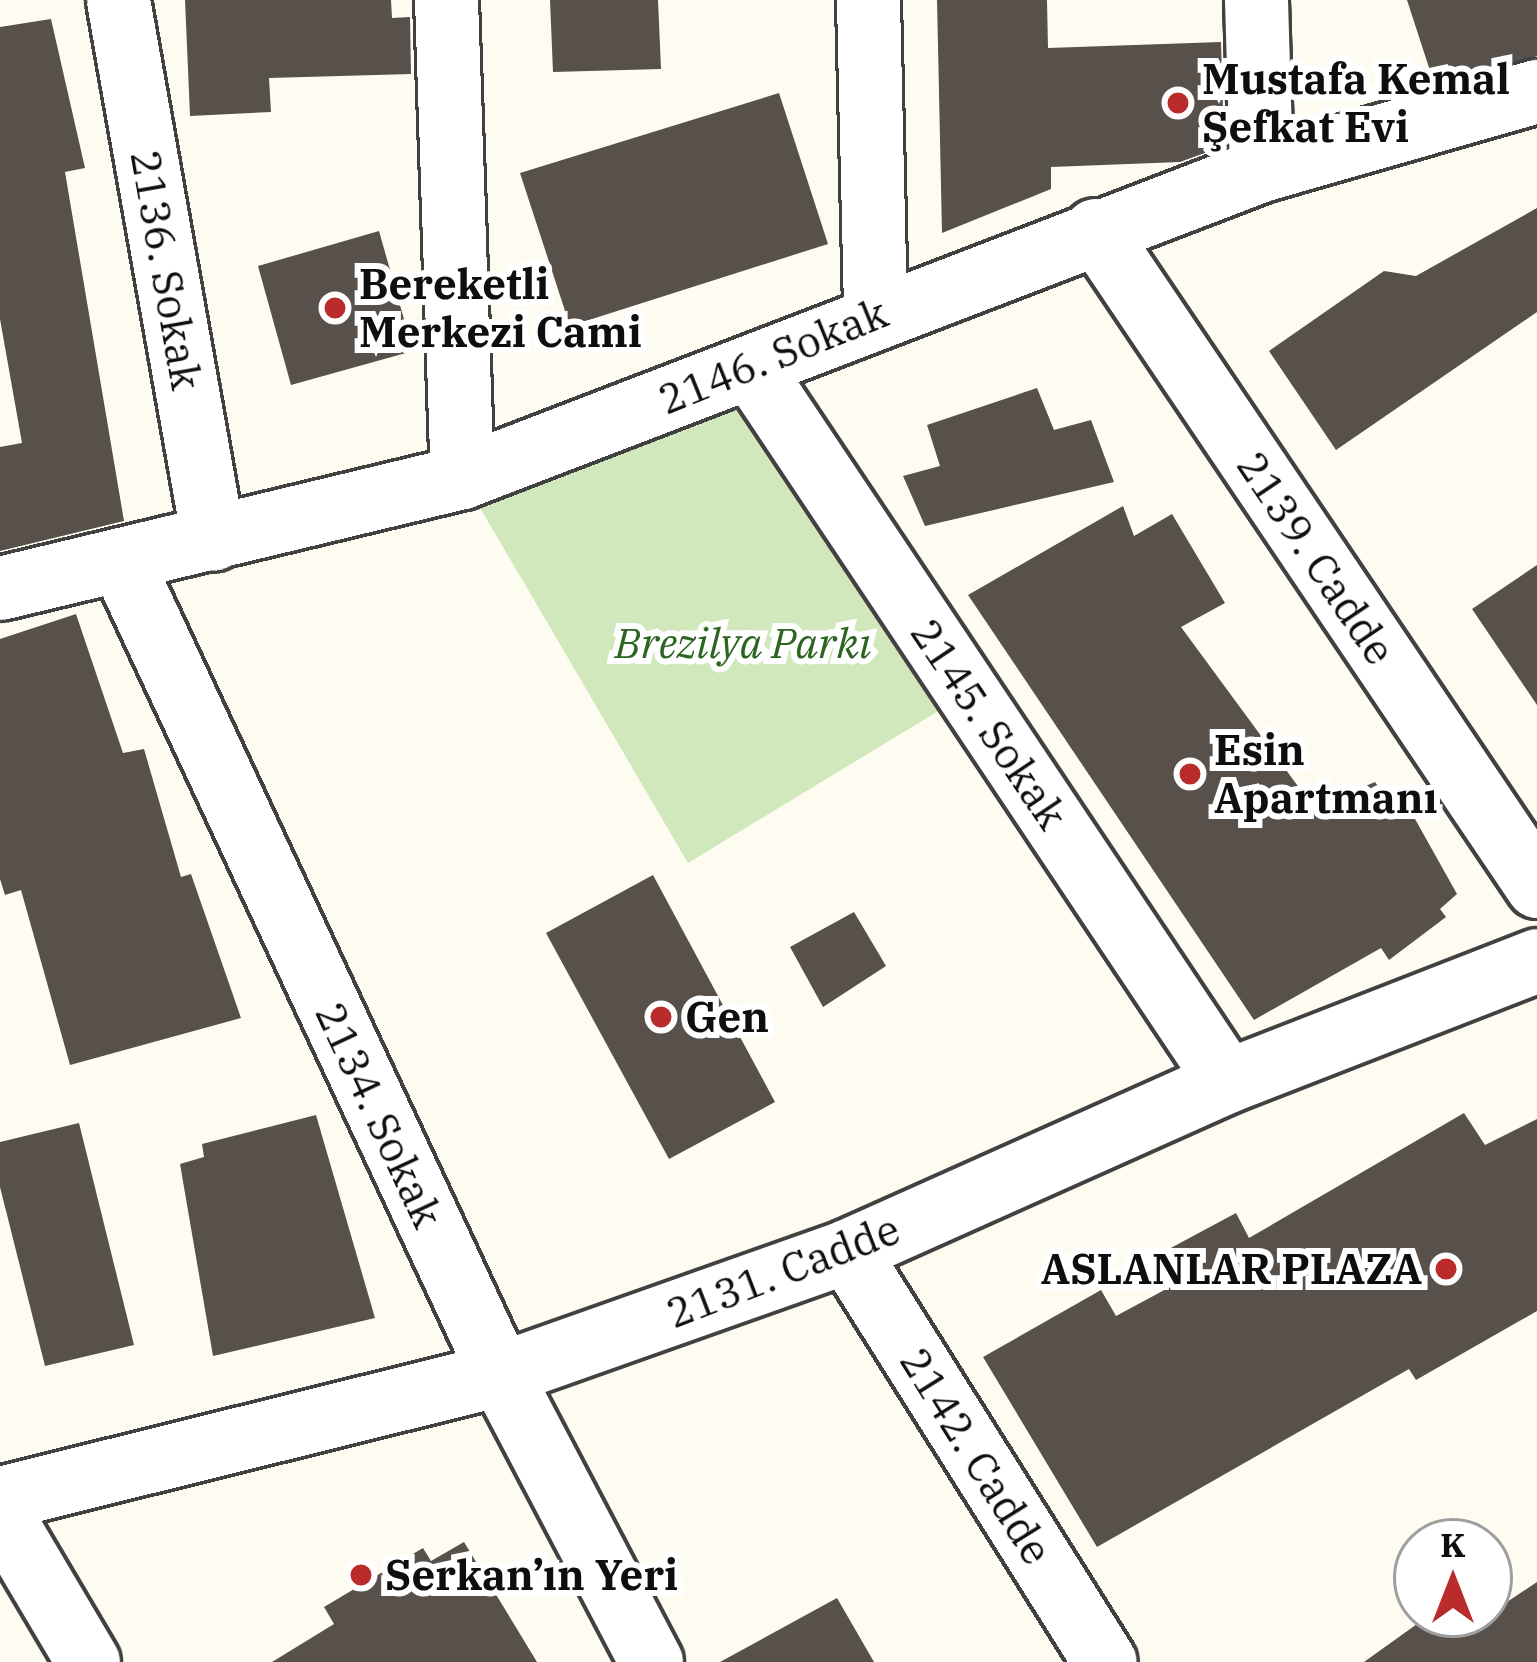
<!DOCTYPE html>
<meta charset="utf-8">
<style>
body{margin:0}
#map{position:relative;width:1537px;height:1662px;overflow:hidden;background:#fefcf0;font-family:"IBM Plex Serif",serif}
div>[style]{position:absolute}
.green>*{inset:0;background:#d0e8bb}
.building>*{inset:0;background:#57504b}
.roads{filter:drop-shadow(3px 0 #414141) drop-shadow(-3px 0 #414141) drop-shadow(0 3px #414141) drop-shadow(0 -3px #414141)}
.minor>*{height:63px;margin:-31.5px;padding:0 31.5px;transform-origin:31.5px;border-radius:31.5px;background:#fff}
.dots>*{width:33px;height:33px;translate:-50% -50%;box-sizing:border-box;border:6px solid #fff;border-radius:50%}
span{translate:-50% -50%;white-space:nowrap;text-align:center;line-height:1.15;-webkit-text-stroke:12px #fff;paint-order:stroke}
.poi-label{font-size:42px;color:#0e0e0e;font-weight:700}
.left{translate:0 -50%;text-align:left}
.right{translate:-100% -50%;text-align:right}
.street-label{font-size:42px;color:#0e0e0e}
.park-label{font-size:42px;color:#2c6421;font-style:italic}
.north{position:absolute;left:1393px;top:1518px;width:120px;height:120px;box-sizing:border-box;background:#fff;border:3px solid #9f9f9f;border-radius:50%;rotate:0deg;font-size:33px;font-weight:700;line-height:48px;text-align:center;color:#0e0e0e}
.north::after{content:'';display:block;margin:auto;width:42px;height:54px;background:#ba2b2b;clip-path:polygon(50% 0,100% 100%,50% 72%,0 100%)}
</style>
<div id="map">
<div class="green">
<i style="clip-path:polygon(751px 368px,968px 693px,688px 863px,462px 477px)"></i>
</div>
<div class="building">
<i style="clip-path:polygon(185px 0,391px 0,392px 18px,410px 17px,411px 74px,269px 78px,271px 112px,190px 116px)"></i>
<i style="clip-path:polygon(550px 0,658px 0,661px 69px,553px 72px)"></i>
<i style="clip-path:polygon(937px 0,1047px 0,1048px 48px,1221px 42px,1224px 146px,1180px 162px,1051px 167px,1051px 189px,942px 233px)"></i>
<i style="clip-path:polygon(1407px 0,1537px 0,1537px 56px,1434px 83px)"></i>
<i style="clip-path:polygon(51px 19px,85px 168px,65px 172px,124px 521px,0 551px,0 447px,22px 443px,0 319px,0 27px)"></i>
<i style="clip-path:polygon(779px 93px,828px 244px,570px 326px,520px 173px)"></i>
<i style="clip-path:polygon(1537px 208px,1537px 312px,1336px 450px,1269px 351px,1384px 271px,1416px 276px)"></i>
<i style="clip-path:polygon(379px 231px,413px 351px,291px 385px,258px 266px)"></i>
<i style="clip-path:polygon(1037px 388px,1054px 430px,1091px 420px,1114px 482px,925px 526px,903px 476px,940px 466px,927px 425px)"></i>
<i style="clip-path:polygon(1123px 506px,1134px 536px,1172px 514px,1225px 603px,1181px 627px,1314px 808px,1375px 782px,1399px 816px,1410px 810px,1457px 894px,1440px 909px,1446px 917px,1389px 960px,1381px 948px,1254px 1020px,968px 595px)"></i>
<i style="clip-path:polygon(1537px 565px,1537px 705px,1472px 609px)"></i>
<i style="clip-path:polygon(76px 614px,123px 753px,144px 749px,181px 877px,191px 874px,241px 1018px,70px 1065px,21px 890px,5px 895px,0 879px,0 639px)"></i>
<i style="clip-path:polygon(653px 875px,775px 1102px,669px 1159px,546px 933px)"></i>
<i style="clip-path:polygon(854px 912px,886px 966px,823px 1007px,790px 947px)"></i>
<i style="clip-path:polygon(1464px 1113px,1485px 1145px,1537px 1119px,1537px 1311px,1416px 1380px,1409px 1369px,1097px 1547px,983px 1357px,1101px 1290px,1116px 1316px,1183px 1280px,1167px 1250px,1236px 1213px,1249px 1238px)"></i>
<i style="clip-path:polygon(316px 1115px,375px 1318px,213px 1356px,180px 1164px,204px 1157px,202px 1144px)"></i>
<i style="clip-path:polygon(79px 1123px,134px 1345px,45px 1366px,0 1187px,0 1142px)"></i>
<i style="clip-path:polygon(464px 1542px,537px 1662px,272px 1662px,334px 1624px,324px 1607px,423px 1548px,431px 1561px)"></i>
<i style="clip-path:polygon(1537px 1582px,1537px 1662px,1364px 1662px,1431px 1614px,1489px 1614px)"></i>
<i style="clip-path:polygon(837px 1598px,874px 1662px,720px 1662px)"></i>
</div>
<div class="roads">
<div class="minor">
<i style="left:118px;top:0;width:547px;rotate:80deg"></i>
<i style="left:446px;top:0;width:477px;rotate:88.1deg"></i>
<i style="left:868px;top:0;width:313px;rotate:88.7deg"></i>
<i style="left:1256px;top:0;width:170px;rotate:88.3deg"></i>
<i style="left:1095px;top:230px;width:791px;rotate:56.03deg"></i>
<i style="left:751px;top:368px;width:857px;rotate:56.27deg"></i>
<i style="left:121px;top:561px;width:897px;rotate:65.01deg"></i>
<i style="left:500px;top:1374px;width:325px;rotate:62.3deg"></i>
<i style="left:0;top:588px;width:475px;rotate:-13.5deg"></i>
<i style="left:462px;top:477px;width:856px;rotate:-21.02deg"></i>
<i style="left:1261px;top:170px;width:287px;rotate:-16deg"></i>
<i style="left:847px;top:1251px;width:485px;rotate:57.9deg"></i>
<i style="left:0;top:1498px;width:515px;rotate:-13.93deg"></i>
<i style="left:500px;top:1374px;width:368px;rotate:-19.5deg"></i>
<i style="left:847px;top:1251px;width:416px;rotate:-24.1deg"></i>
<i style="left:1227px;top:1081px;width:333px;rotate:-21.3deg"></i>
<i style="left:0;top:1513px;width:173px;rotate:59.4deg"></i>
</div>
</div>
<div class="dots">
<i style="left:1178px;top:103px;background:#ba2b2b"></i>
<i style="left:335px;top:308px;background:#ba2b2b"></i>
<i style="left:1190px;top:774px;background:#ba2b2b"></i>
<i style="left:661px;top:1017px;background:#ba2b2b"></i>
<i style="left:1446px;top:1269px;background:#ba2b2b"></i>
<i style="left:361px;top:1575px;background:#ba2b2b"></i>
</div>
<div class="poi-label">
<span class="left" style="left:1202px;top:103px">Mustafa Kemal<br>Şefkat Evi</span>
<span class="left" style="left:359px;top:308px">Bereketli<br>Merkezi Cami</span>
<span class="left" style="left:1214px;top:774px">Esin<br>Apartmanı</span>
<span class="left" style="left:685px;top:1017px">Gen</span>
<span class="right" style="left:1422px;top:1269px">ASLANLAR PLAZA</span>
<span class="left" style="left:385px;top:1575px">Serkan’ın Yeri</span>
</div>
<div class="street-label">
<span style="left:166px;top:270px;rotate:80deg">2136. Sokak</span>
<span style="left:773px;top:356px;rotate:-22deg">2146. Sokak</span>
<span style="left:1316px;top:558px;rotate:56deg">2139. Cadde</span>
<span style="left:989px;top:724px;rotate:56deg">2145. Sokak</span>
<span style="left:379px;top:1115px;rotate:65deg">2134. Sokak</span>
<span style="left:783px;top:1271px;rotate:-21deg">2131. Cadde</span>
<span style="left:976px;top:1456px;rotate:58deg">2142. Cadde</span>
</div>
<div class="park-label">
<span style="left:743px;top:643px">Brezilya Parkı</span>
</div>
<div class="north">K</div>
</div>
